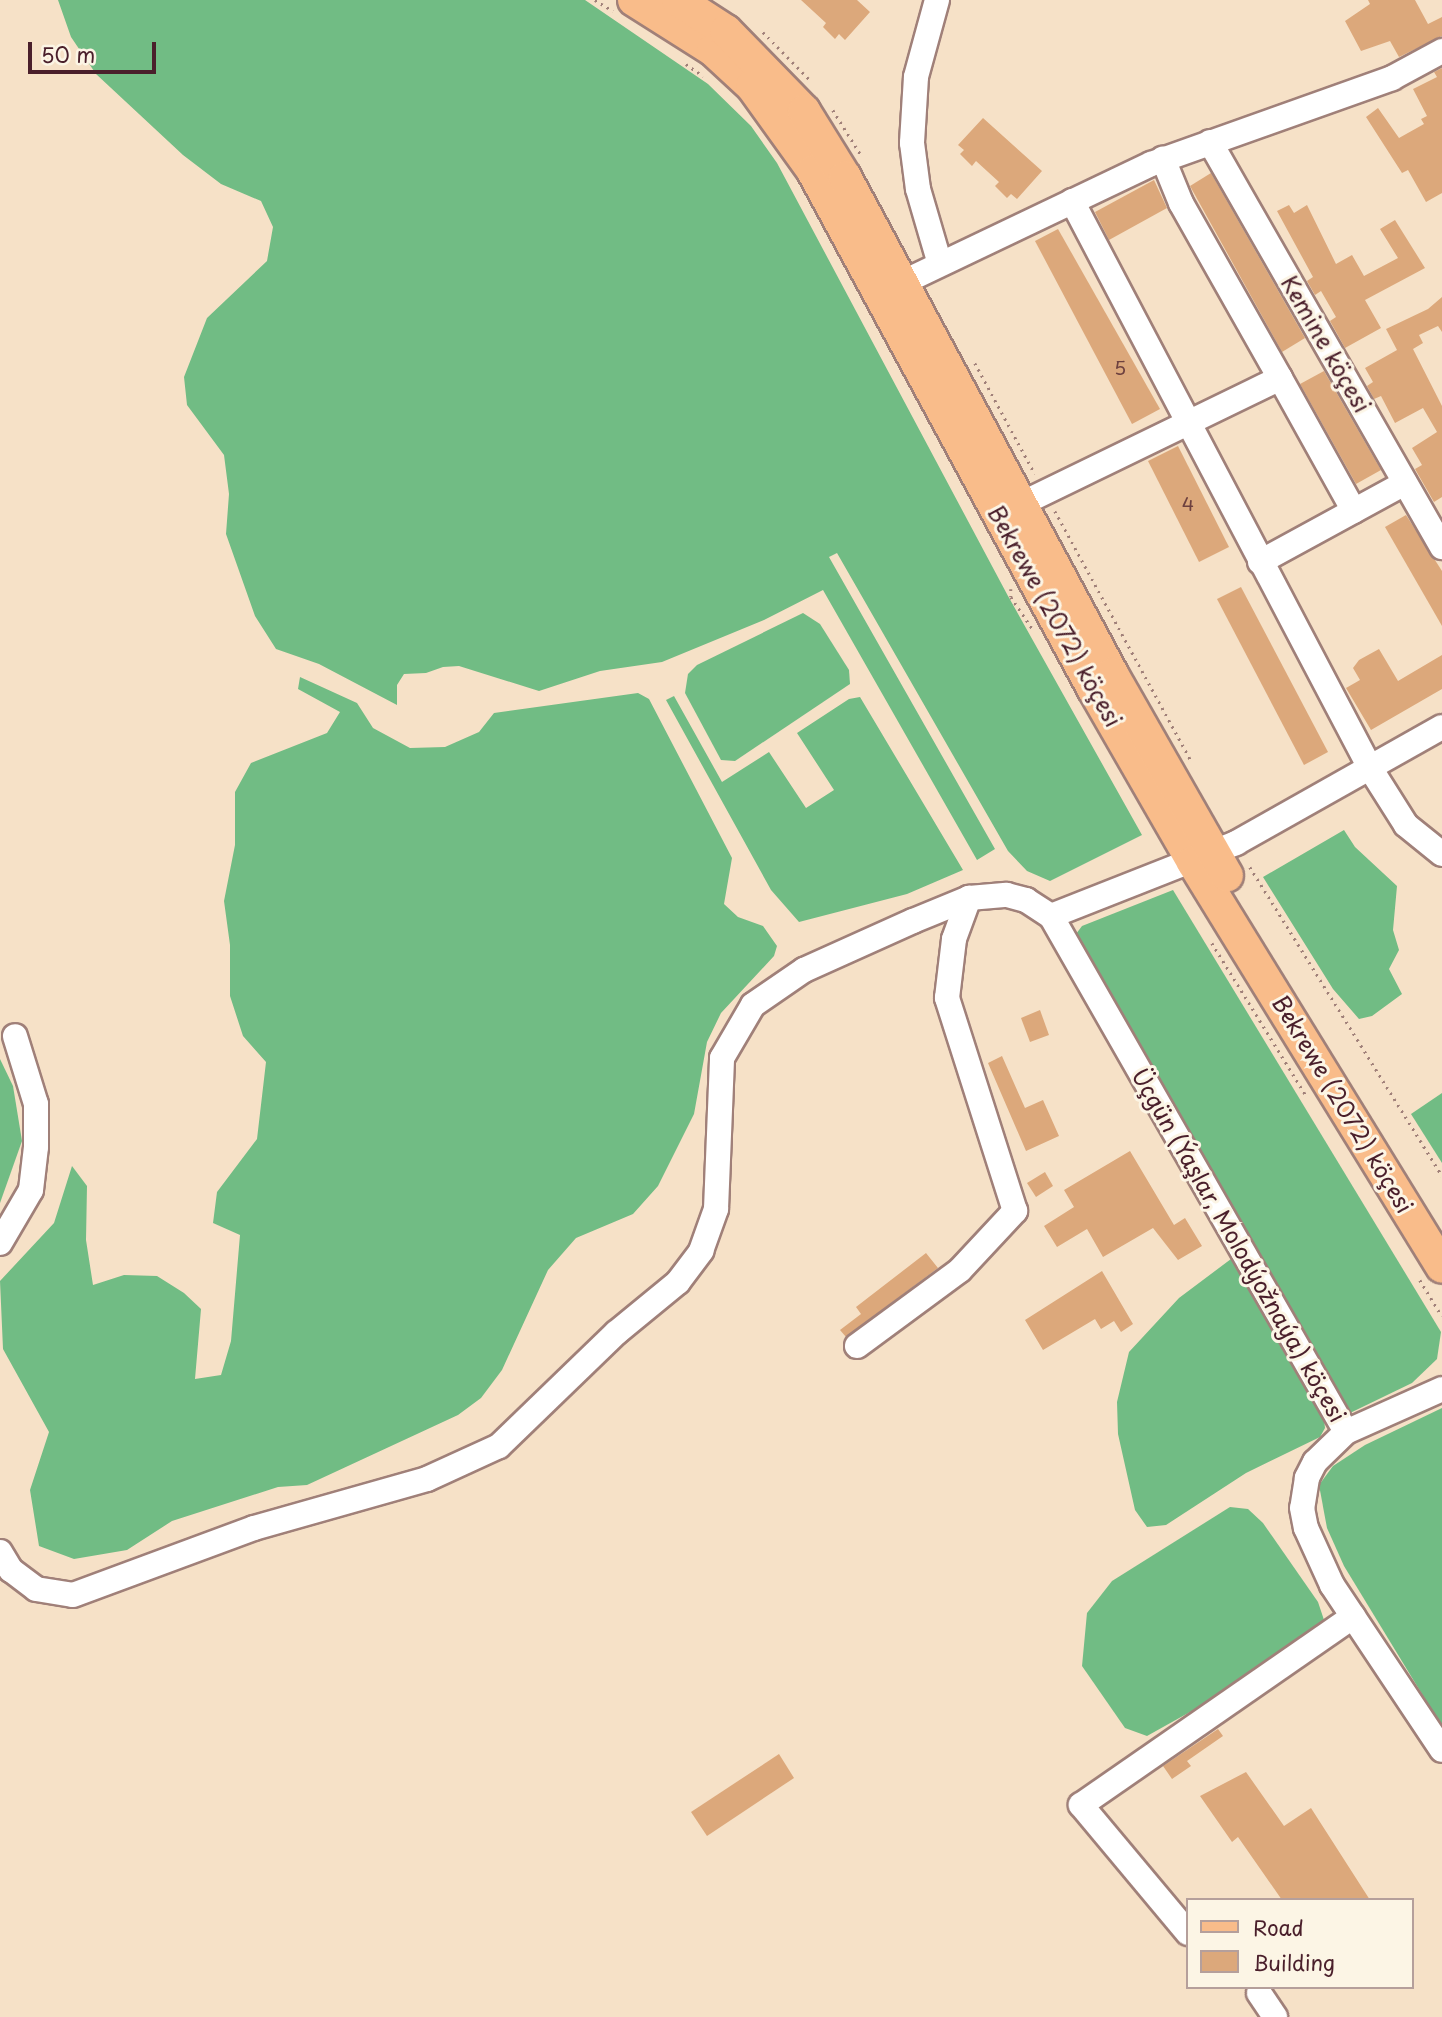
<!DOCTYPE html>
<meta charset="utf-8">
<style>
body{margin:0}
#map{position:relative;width:1442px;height:2017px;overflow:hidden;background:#f6e1c7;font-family:"Playpen Sans",sans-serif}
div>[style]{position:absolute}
.forest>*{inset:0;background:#71bc84}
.building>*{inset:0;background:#dca87b}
.path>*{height:2.5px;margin-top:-1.25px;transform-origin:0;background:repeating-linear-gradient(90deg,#a08079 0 2px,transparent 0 7px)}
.roads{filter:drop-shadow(2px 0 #a08079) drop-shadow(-2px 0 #a08079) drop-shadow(0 2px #a08079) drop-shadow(0 -2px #a08079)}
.minor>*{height:24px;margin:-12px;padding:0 12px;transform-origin:12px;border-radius:12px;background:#fff}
.major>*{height:32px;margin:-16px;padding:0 16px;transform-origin:16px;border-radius:16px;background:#f9bc8a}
span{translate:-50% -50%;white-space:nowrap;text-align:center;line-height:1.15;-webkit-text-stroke:6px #fcf5e5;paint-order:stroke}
.number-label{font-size:19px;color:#6e413f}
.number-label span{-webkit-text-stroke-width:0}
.street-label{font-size:23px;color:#4a1f2b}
.legend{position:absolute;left:1186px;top:1898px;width:228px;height:91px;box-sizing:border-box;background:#fcf5e5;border:2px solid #b59f9b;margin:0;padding:9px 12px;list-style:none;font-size:21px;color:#4a1f2b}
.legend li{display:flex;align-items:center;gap:14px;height:35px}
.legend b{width:35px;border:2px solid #b59f9b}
.scale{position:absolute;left:28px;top:42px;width:128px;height:32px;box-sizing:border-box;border:4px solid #4a1f2b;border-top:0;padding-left:9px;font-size:21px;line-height:24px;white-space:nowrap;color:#4a1f2b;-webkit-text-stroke:5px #fcf5e5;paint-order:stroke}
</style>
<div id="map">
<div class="forest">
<i style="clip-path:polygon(58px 0,585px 0,708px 84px,751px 126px,777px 163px,1008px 596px,1142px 835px,1050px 881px,1027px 871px,1008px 851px,837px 553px,829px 557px,995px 849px,977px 860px,823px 590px,764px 620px,662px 662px,600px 671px,539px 691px,459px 666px,443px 667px,426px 673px,404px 674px,397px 685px,397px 705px,319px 664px,276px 649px,255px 616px,226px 534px,229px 494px,224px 455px,187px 405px,184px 377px,207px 318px,267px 261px,273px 227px,261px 201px,221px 184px,183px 155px,96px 74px,71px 37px)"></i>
<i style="clip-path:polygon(803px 613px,820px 624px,849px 670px,850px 684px,735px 761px,721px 760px,685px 693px,688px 674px,697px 665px)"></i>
<i style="clip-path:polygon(300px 677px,357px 703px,373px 728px,410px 748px,445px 747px,479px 732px,494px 713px,638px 693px,649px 699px,732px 858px,724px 904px,738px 917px,763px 926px,777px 946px,774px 956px,721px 1013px,707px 1042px,694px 1114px,658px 1186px,633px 1214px,576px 1238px,548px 1270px,502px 1370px,481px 1398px,458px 1415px,307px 1485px,278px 1487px,172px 1521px,127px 1550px,74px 1559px,39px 1546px,30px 1490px,49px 1432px,3px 1349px,0 1281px,54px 1223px,72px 1166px,87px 1186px,86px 1240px,93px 1285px,124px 1275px,157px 1276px,184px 1293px,201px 1309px,195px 1379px,221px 1375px,231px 1341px,240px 1235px,213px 1223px,217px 1192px,257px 1139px,266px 1062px,243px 1036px,230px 996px,230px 945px,224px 901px,235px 845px,235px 792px,251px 763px,327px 733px,340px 712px,298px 689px)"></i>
<i style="clip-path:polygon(674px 696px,722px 782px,769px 752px,806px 808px,834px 790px,797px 733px,849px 699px,860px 697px,963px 870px,907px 894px,799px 922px,771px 890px,666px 700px)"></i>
<i style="clip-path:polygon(1344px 830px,1355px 847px,1397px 886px,1393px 930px,1399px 950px,1389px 969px,1402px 994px,1372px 1016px,1359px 1019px,1333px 989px,1263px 877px)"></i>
<i style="clip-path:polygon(1173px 890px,1441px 1332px,1437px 1359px,1412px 1383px,1350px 1413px,1070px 942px,1082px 926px)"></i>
<i style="clip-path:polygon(0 1059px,13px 1086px,22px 1141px,0 1203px)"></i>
<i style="clip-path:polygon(1442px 1093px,1442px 1163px,1411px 1114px)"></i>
<i style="clip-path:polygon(1231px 1259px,1324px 1419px,1325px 1428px,1320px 1437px,1246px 1473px,1166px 1525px,1147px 1527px,1135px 1510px,1118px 1434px,1117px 1402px,1129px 1352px,1179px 1298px)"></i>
<i style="clip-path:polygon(1442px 1408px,1442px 1727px,1344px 1566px,1327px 1528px,1319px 1485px,1333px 1466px,1365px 1445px)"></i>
<i style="clip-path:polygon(1230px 1507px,1248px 1509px,1263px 1523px,1318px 1602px,1325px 1623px,1233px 1688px,1147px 1736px,1125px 1728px,1082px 1666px,1087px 1613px,1112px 1581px)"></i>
</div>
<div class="building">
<i style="clip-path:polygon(801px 0,857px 0,870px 12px,845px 40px,839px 34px,835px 39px,823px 27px,826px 23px)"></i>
<i style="clip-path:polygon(1368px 0,1415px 0,1428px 24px,1442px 17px,1442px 36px,1399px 57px,1390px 41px,1361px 51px,1345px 21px,1370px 4px)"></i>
<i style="clip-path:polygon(1442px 68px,1442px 193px,1426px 202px,1408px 170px,1402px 173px,1366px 117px,1378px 108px,1399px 138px,1424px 124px,1421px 119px,1427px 116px,1413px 89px,1437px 77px,1434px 72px)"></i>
<i style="clip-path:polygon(983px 118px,1042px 171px,1017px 199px,1011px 194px,1007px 198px,995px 186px,999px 182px,976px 161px,972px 166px,960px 154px,964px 150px,958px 145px)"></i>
<i style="clip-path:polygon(1211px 173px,1305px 338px,1282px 352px,1190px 186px)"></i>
<i style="clip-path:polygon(1154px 180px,1167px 208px,1109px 240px,1095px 212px)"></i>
<i style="clip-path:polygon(1289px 205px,1294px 213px,1307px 205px,1336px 264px,1352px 255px,1364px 276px,1398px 258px,1380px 229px,1395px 220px,1425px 268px,1365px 300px,1381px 328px,1345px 348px,1330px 321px,1336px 317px,1321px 291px,1315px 295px,1307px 281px,1313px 277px,1277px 211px)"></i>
<i style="clip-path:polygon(1058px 229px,1160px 409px,1132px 424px,1035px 241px)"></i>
<i style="clip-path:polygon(1442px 297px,1442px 332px,1438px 326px,1419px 335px,1423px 343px,1413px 349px,1442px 406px,1442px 497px,1434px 502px,1415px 469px,1422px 465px,1412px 448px,1437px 432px,1423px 408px,1395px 423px,1381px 396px,1374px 399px,1367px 386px,1373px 382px,1365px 368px,1397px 350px,1386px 329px,1428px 309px)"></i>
<i style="clip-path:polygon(1324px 371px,1381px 470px,1356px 484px,1300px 384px)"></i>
<i style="clip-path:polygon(1178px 446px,1229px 547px,1199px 562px,1148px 461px)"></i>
<i style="clip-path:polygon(1406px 515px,1442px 571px,1442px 626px,1385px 527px)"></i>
<i style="clip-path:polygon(1241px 587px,1328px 752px,1304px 765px,1217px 599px)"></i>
<i style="clip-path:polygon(1379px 649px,1398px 681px,1442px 655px,1442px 689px,1371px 730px,1346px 688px,1360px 680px,1353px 668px,1359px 660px)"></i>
<i style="clip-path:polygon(1040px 1010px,1049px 1035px,1030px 1042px,1021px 1018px)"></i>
<i style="clip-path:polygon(1002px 1056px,1025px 1108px,1043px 1100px,1059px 1136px,1026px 1151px,988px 1063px)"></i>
<i style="clip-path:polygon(1130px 1151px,1174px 1225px,1185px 1218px,1202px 1246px,1178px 1260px,1153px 1228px,1103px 1257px,1087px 1229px,1057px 1247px,1044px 1226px,1074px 1207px,1064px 1190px)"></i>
<i style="clip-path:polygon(1045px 1172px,1053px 1186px,1036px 1197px,1027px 1183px)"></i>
<i style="clip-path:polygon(926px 1253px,938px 1268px,846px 1337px,840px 1330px,861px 1314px,856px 1307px)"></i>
<i style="clip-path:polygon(1102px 1271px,1133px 1324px,1121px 1332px,1114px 1321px,1101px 1329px,1095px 1319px,1043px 1350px,1025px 1320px)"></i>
<i style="clip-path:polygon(1218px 1729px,1223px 1736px,1187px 1761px,1191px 1766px,1172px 1779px,1163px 1766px)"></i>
<i style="clip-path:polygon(779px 1754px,794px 1778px,707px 1836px,691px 1812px)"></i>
<i style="clip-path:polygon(1246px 1772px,1284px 1826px,1311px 1808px,1370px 1900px,1282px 1900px,1238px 1837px,1232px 1842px,1200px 1796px)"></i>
</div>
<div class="path">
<i style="left:595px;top:0;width:21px;rotate:31deg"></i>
<i style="left:763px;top:32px;width:67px;rotate:45.6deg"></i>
<i style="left:686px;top:64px;width:21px;rotate:35deg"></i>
<i style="left:833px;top:110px;width:53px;rotate:58.1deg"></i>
<i style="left:975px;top:363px;width:126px;rotate:61.6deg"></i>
<i style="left:1055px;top:511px;width:284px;rotate:61.4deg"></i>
<i style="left:1011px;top:589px;width:8px;rotate:90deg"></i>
<i style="left:1011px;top:597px;width:41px;rotate:55.9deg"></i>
<i style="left:1250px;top:867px;width:364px;rotate:58.1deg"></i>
<i style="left:1212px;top:943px;width:179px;rotate:58.3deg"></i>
<i style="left:1420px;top:1280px;width:42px;rotate:58.6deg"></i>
</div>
<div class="roads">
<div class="minor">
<i style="left:937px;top:0;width:80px;rotate:105.3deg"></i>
<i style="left:916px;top:77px;width:66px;rotate:93.5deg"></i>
<i style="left:912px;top:143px;width:46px;rotate:82.6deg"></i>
<i style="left:918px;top:189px;width:78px;rotate:73.7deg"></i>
<i style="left:1210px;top:142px;width:467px;rotate:60.2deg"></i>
<i style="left:1072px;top:201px;width:641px;rotate:62.27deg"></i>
<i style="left:1370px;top:768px;width:67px;rotate:57.7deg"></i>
<i style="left:1406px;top:825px;width:46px;rotate:38.9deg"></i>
<i style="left:887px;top:290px;width:293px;rotate:-25.5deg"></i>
<i style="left:1151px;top:164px;width:256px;rotate:-19.6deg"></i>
<i style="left:1392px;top:78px;width:57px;rotate:-28.4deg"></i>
<i style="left:1280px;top:378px;width:152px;rotate:60.9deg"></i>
<i style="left:1021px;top:504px;width:288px;rotate:-25.9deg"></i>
<i style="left:1280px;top:378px;width:201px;rotate:-119.5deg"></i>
<i style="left:1181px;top:203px;width:48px;rotate:-112.2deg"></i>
<i style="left:1260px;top:562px;width:165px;rotate:-28.6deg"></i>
<i style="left:1051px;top:916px;width:199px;rotate:-21.5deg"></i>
<i style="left:1236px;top:843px;width:236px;rotate:-29.4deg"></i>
<i style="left:0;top:1243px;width:61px;rotate:-59.7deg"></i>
<i style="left:31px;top:1190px;width:43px;rotate:-83.4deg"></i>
<i style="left:36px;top:1147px;width:43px;rotate:-90deg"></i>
<i style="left:36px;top:1104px;width:71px;rotate:-107.2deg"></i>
<i style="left:857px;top:1346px;width:128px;rotate:-36.4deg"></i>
<i style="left:960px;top:1270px;width:81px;rotate:-47deg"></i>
<i style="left:1015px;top:1211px;width:224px;rotate:-107.7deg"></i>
<i style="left:947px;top:998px;width:59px;rotate:-83.2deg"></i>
<i style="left:954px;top:939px;width:44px;rotate:-69.9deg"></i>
<i style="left:1346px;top:1432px;width:105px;rotate:-24.1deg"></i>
<i style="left:0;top:1552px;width:21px;rotate:59deg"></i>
<i style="left:11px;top:1570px;width:31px;rotate:37deg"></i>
<i style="left:36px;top:1589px;width:37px;rotate:9deg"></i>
<i style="left:73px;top:1595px;width:193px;rotate:-20.3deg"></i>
<i style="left:254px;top:1528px;width:180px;rotate:-15.8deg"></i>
<i style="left:427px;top:1479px;width:79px;rotate:-24.6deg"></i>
<i style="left:499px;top:1446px;width:163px;rotate:-44deg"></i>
<i style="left:616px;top:1333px;width:80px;rotate:-39.4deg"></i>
<i style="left:678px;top:1282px;width:39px;rotate:-53deg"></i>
<i style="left:701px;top:1251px;width:45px;rotate:-70.3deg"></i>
<i style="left:716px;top:1209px;width:151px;rotate:-87.7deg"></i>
<i style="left:722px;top:1058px;width:61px;rotate:-59.7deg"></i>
<i style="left:753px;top:1005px;width:62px;rotate:-34.5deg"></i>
<i style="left:804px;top:970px;width:120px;rotate:-24.2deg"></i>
<i style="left:913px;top:921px;width:61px;rotate:-22.3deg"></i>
<i style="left:969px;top:898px;width:38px;rotate:-5deg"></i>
<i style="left:1007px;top:895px;width:20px;rotate:15deg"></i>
<i style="left:1026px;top:900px;width:30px;rotate:33deg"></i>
<i style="left:1051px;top:916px;width:594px;rotate:60.24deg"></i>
<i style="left:1346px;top:1432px;width:43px;rotate:135.9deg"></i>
<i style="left:1315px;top:1462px;width:18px;rotate:117deg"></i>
<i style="left:1307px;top:1478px;width:30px;rotate:99deg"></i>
<i style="left:1302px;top:1508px;width:20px;rotate:79deg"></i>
<i style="left:1306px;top:1528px;width:63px;rotate:65.5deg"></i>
<i style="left:1332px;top:1585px;width:198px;rotate:56.3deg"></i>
<i style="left:1188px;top:1933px;width:167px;rotate:-129.9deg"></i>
<i style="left:1081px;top:1805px;width:331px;rotate:-34.7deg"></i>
<i style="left:1259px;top:1993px;width:29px;rotate:56deg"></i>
</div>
<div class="major">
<i style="left:634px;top:0;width:93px;rotate:32.3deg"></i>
<i style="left:713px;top:50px;width:53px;rotate:42.7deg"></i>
<i style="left:752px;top:86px;width:105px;rotate:54.3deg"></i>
<i style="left:813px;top:171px;width:588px;rotate:61.56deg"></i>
<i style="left:1093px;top:688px;width:201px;rotate:60.1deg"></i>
<i style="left:1193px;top:862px;width:475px;rotate:58.4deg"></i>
<i style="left:678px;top:0;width:57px;rotate:32.9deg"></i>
<i style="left:726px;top:31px;width:112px;rotate:45.7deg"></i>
<i style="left:804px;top:111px;width:78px;rotate:58.2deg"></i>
<i style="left:845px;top:177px;width:564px;rotate:61.75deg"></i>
<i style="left:1112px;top:674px;width:232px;rotate:60.3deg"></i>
</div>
</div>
<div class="number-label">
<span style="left:1120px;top:368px">5</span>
<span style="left:1188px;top:504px">4</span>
</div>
<div class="street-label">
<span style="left:1326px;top:344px;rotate:60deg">Kemine köçesi</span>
<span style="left:1055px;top:616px;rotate:61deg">Bekrewe (2072) köçesi</span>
<span style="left:1343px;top:1104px;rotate:59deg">Bekrewe (2072) köçesi</span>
<span style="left:1239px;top:1245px;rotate:60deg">Üçgün (Ýaşlar, Molodýožnaýa) köçesi</span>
</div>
<ul class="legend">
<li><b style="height:9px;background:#f9bc8a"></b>Road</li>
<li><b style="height:19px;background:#dca87b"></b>Building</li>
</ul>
<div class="scale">50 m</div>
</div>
